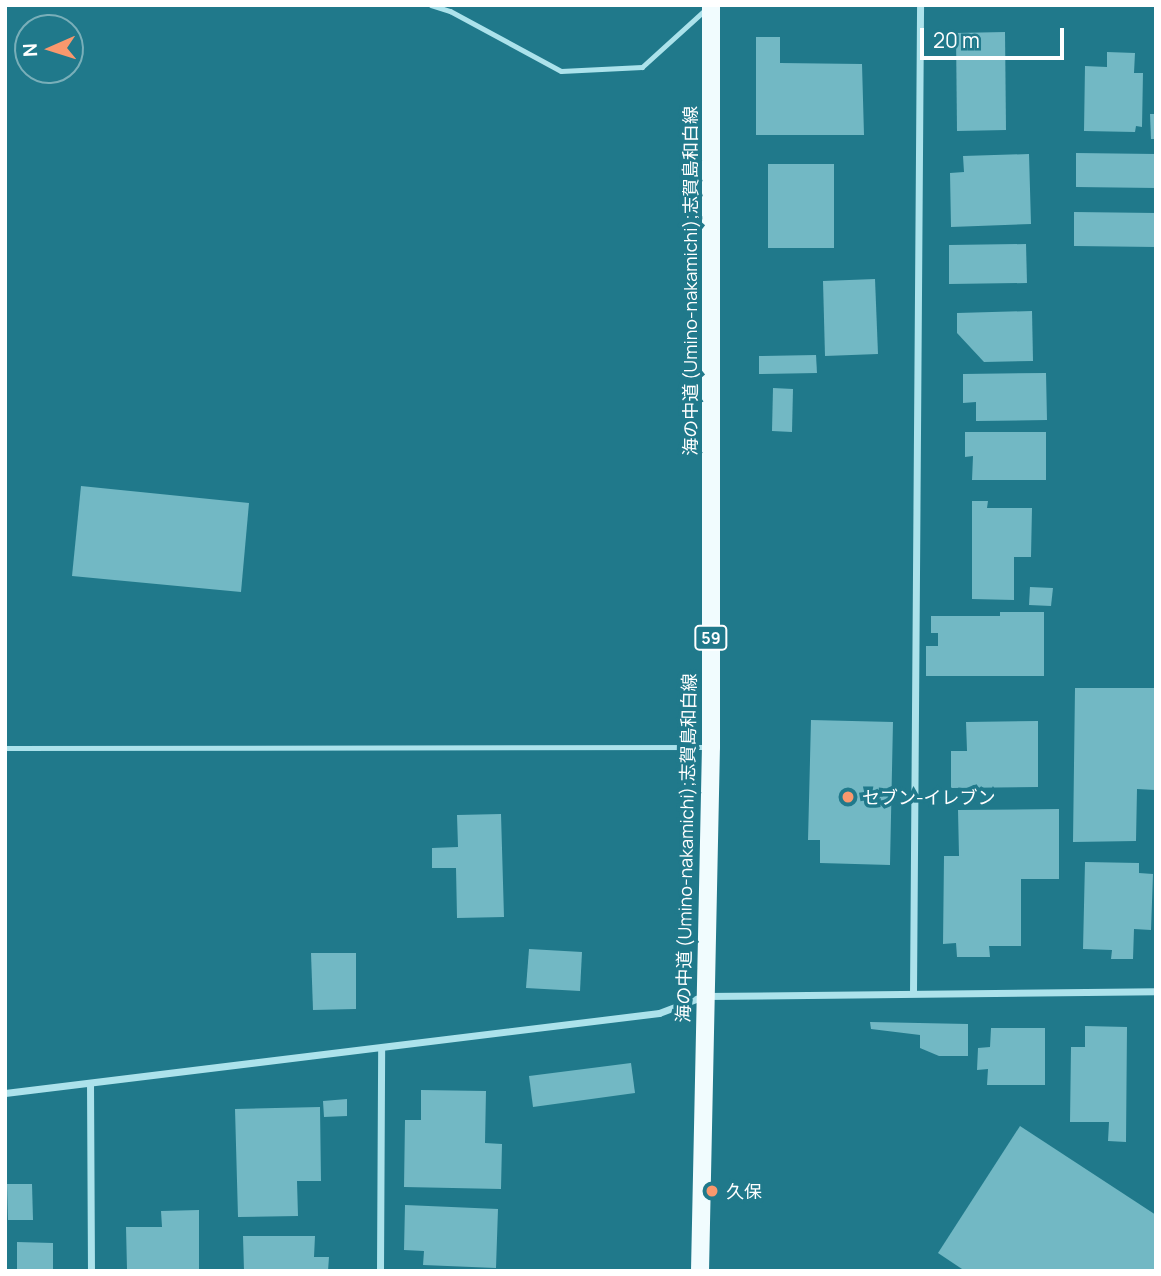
<!DOCTYPE html>
<meta charset="utf-8">
<style>
body{margin:0}
#map{position:relative;width:1161px;height:1276px;overflow:hidden;background:#20798b;font-family:Manrope,"Noto Sans JP",sans-serif}
div>[style]{position:absolute}
.building>*{inset:0;background:#72b8c4}
.service>*{height:5px;margin:-2.5px;padding:0 2.5px;transform-origin:2.5px;border-radius:2.5px;background:#ace2eb}
.minor>*{height:7px;margin:-3.5px;padding:0 3.5px;transform-origin:3.5px;border-radius:3.5px;background:#ace2eb}
.primary>*{height:18px;margin:-9px;padding:0 9px;transform-origin:9px;border-radius:9px;background:#f1fcfe}
.dots>*{width:19px;height:19px;translate:-50% -50%;box-sizing:border-box;border:4px solid #20798b;border-radius:50%}
span{translate:-50% -50%;white-space:nowrap;text-align:center;line-height:1.15;-webkit-text-stroke:7px #20798b;paint-order:stroke}
.shield-label span{padding:2px 5px;background:#20798b;border:2px solid;border-radius:5px;-webkit-text-stroke-width:0}
.shield-label{font-size:16px;color:#fff;font-weight:700}
.street-label{font-size:18px;color:#fff}
.poi-label{font-size:18px;color:#fff}
.left{translate:0 -50%;text-align:left}
.frame{position:absolute;inset:0;border:7px solid #fff;pointer-events:none}
.north{position:absolute;left:14px;top:14px;width:70px;height:70px;box-sizing:border-box;background:#20798b;border:2px solid #79afb9;border-radius:50%;rotate:267deg;font-size:19px;font-weight:700;line-height:28px;text-align:center;color:#fff}
.north::after{content:'';display:block;margin:auto;width:24px;height:32px;background:#f9986d;clip-path:polygon(50% 0,100% 100%,50% 72%,0 100%)}
.scale{position:absolute;left:920px;top:28px;width:144px;height:32px;box-sizing:border-box;border:4px solid #fff;border-top:0;padding-left:9px;font-size:21px;line-height:24px;white-space:nowrap;color:#fff;-webkit-text-stroke:5px #20798b;paint-order:stroke}
</style>
<div id="map">
<div class="building">
<i style="clip-path:polygon(1005px 32px,1006px 130px,957px 131px,956px 33px)"></i>
<i style="clip-path:polygon(756px 37px,780px 37px,780px 63px,862px 64px,864px 135px,756px 135px)"></i>
<i style="clip-path:polygon(1107px 52px,1135px 53px,1134px 73px,1143px 73px,1142px 127px,1136px 126px,1135px 132px,1084px 131px,1085px 66px,1107px 67px)"></i>
<i style="clip-path:polygon(1150px 114px,1156px 114px,1156px 139px,1151px 139px)"></i>
<i style="clip-path:polygon(1076px 153px,1156px 154px,1156px 188px,1076px 187px)"></i>
<i style="clip-path:polygon(1029px 154px,1031px 224px,951px 227px,950px 173px,964px 172px,963px 156px)"></i>
<i style="clip-path:polygon(768px 164px,834px 164px,834px 248px,768px 248px)"></i>
<i style="clip-path:polygon(1074px 212px,1156px 213px,1156px 247px,1074px 246px)"></i>
<i style="clip-path:polygon(1026px 244px,1027px 283px,949px 284px,949px 245px)"></i>
<i style="clip-path:polygon(875px 279px,878px 354px,825px 356px,823px 281px)"></i>
<i style="clip-path:polygon(1032px 311px,1033px 361px,984px 362px,957px 333px,957px 313px)"></i>
<i style="clip-path:polygon(816px 355px,817px 373px,759px 374px,759px 356px)"></i>
<i style="clip-path:polygon(1046px 373px,1047px 420px,976px 421px,976px 402px,963px 403px,963px 374px)"></i>
<i style="clip-path:polygon(773px 388px,793px 389px,792px 432px,772px 431px)"></i>
<i style="clip-path:polygon(965px 432px,1046px 432px,1046px 480px,972px 480px,973px 456px,965px 457px)"></i>
<i style="clip-path:polygon(81px 486px,249px 503px,241px 592px,72px 576px)"></i>
<i style="clip-path:polygon(972px 501px,988px 501px,987px 508px,1032px 508px,1031px 557px,1014px 557px,1014px 600px,972px 599px)"></i>
<i style="clip-path:polygon(1030px 587px,1053px 588px,1051px 606px,1029px 605px)"></i>
<i style="clip-path:polygon(1000px 612px,1044px 612px,1044px 676px,926px 676px,926px 646px,938px 646px,938px 633px,931px 633px,931px 616px,1000px 616px)"></i>
<i style="clip-path:polygon(1075px 688px,1156px 688px,1155px 790px,1137px 789px,1136px 841px,1073px 842px)"></i>
<i style="clip-path:polygon(811px 720px,893px 722px,890px 865px,820px 863px,820px 840px,808px 840px)"></i>
<i style="clip-path:polygon(1038px 721px,1038px 787px,951px 788px,951px 751px,967px 751px,966px 722px)"></i>
<i style="clip-path:polygon(1059px 809px,1059px 879px,1021px 879px,1021px 946px,989px 946px,990px 957px,957px 957px,956px 943px,943px 944px,944px 856px,959px 856px,958px 810px)"></i>
<i style="clip-path:polygon(501px 814px,504px 917px,457px 918px,456px 868px,432px 868px,432px 848px,458px 847px,457px 815px)"></i>
<i style="clip-path:polygon(1085px 862px,1139px 863px,1139px 873px,1153px 874px,1151px 930px,1134px 929px,1133px 959px,1111px 959px,1112px 950px,1083px 949px)"></i>
<i style="clip-path:polygon(529px 949px,582px 952px,580px 991px,526px 988px)"></i>
<i style="clip-path:polygon(311px 953px,356px 953px,356px 1009px,313px 1010px)"></i>
<i style="clip-path:polygon(870px 1022px,968px 1024px,968px 1056px,939px 1056px,920px 1048px,920px 1035px,871px 1029px)"></i>
<i style="clip-path:polygon(1085px 1026px,1127px 1027px,1126px 1142px,1108px 1141px,1109px 1122px,1070px 1122px,1071px 1047px,1085px 1047px)"></i>
<i style="clip-path:polygon(991px 1028px,1045px 1028px,1045px 1085px,987px 1085px,988px 1069px,977px 1070px,978px 1048px,990px 1047px)"></i>
<i style="clip-path:polygon(631px 1063px,635px 1093px,533px 1107px,529px 1076px)"></i>
<i style="clip-path:polygon(421px 1090px,486px 1091px,485px 1143px,502px 1144px,501px 1189px,404px 1187px,405px 1120px,421px 1120px)"></i>
<i style="clip-path:polygon(347px 1099px,347px 1116px,324px 1117px,323px 1101px)"></i>
<i style="clip-path:polygon(320px 1107px,321px 1181px,297px 1181px,298px 1216px,238px 1217px,235px 1109px)"></i>
<i style="clip-path:polygon(1020px 1126px,1156px 1215px,1156px 1271px,965px 1271px,938px 1253px)"></i>
<i style="clip-path:polygon(7px 1184px,32px 1184px,33px 1220px,8px 1220px)"></i>
<i style="clip-path:polygon(405px 1205px,498px 1209px,496px 1268px,423px 1265px,424px 1251px,404px 1250px)"></i>
<i style="clip-path:polygon(199px 1210px,199px 1269px,127px 1270px,126px 1227px,162px 1227px,161px 1211px)"></i>
<i style="clip-path:polygon(243px 1236px,315px 1236px,314px 1257px,329px 1257px,328px 1271px,244px 1271px)"></i>
<i style="clip-path:polygon(17px 1242px,53px 1243px,53px 1271px,17px 1271px)"></i>
</div>
<div class="service">
<i style="left:431px;top:5px;width:20px;rotate:18deg"></i>
<i style="left:450px;top:11px;width:126px;rotate:28.4deg"></i>
<i style="left:561px;top:71px;width:81px;rotate:-2.8deg"></i>
<i style="left:642px;top:67px;width:88px;rotate:-42.2deg"></i>
<i style="left:5px;top:748px;width:702px;rotate:-0.08deg"></i>
</div>
<div class="minor">
<i style="left:913px;top:993px;width:988px;rotate:-89.59deg"></i>
<i style="left:90px;top:1083px;width:188px;rotate:89.7deg"></i>
<i style="left:5px;top:1093px;width:659px;rotate:-6.97deg"></i>
<i style="left:659px;top:1013px;width:48px;rotate:-20.7deg"></i>
<i style="left:704px;top:996px;width:452px;rotate:-0.6deg"></i>
<i style="left:380px;top:1271px;width:222px;rotate:-89.7deg"></i>
</div>
<div class="primary">
<i style="left:700px;top:1271px;width:524px;rotate:-88.8deg"></i>
<i style="left:711px;top:747px;width:742px;rotate:-90deg"></i>
</div>
<div class="dots">
<i style="left:848px;top:797px;background:#f9986d"></i>
<i style="left:712px;top:1191px;background:#f9986d"></i>
</div>
<div class="shield-label">
<span style="left:711px;top:638px">59</span>
</div>
<div class="street-label">
<span style="left:690px;top:281px;rotate:-90deg">海の中道 (Umino-nakamichi);志賀島和白線</span>
<span style="left:686px;top:848px;rotate:-89deg">海の中道 (Umino-nakamichi);志賀島和白線</span>
</div>
<div class="poi-label">
<span class="left" style="left:862px;top:797px">セブン-イレブン</span>
<span class="left" style="left:726px;top:1191px">久保</span>
</div>
<div class="frame"></div>
<div class="north">N</div>
<div class="scale">20 m</div>
</div>
